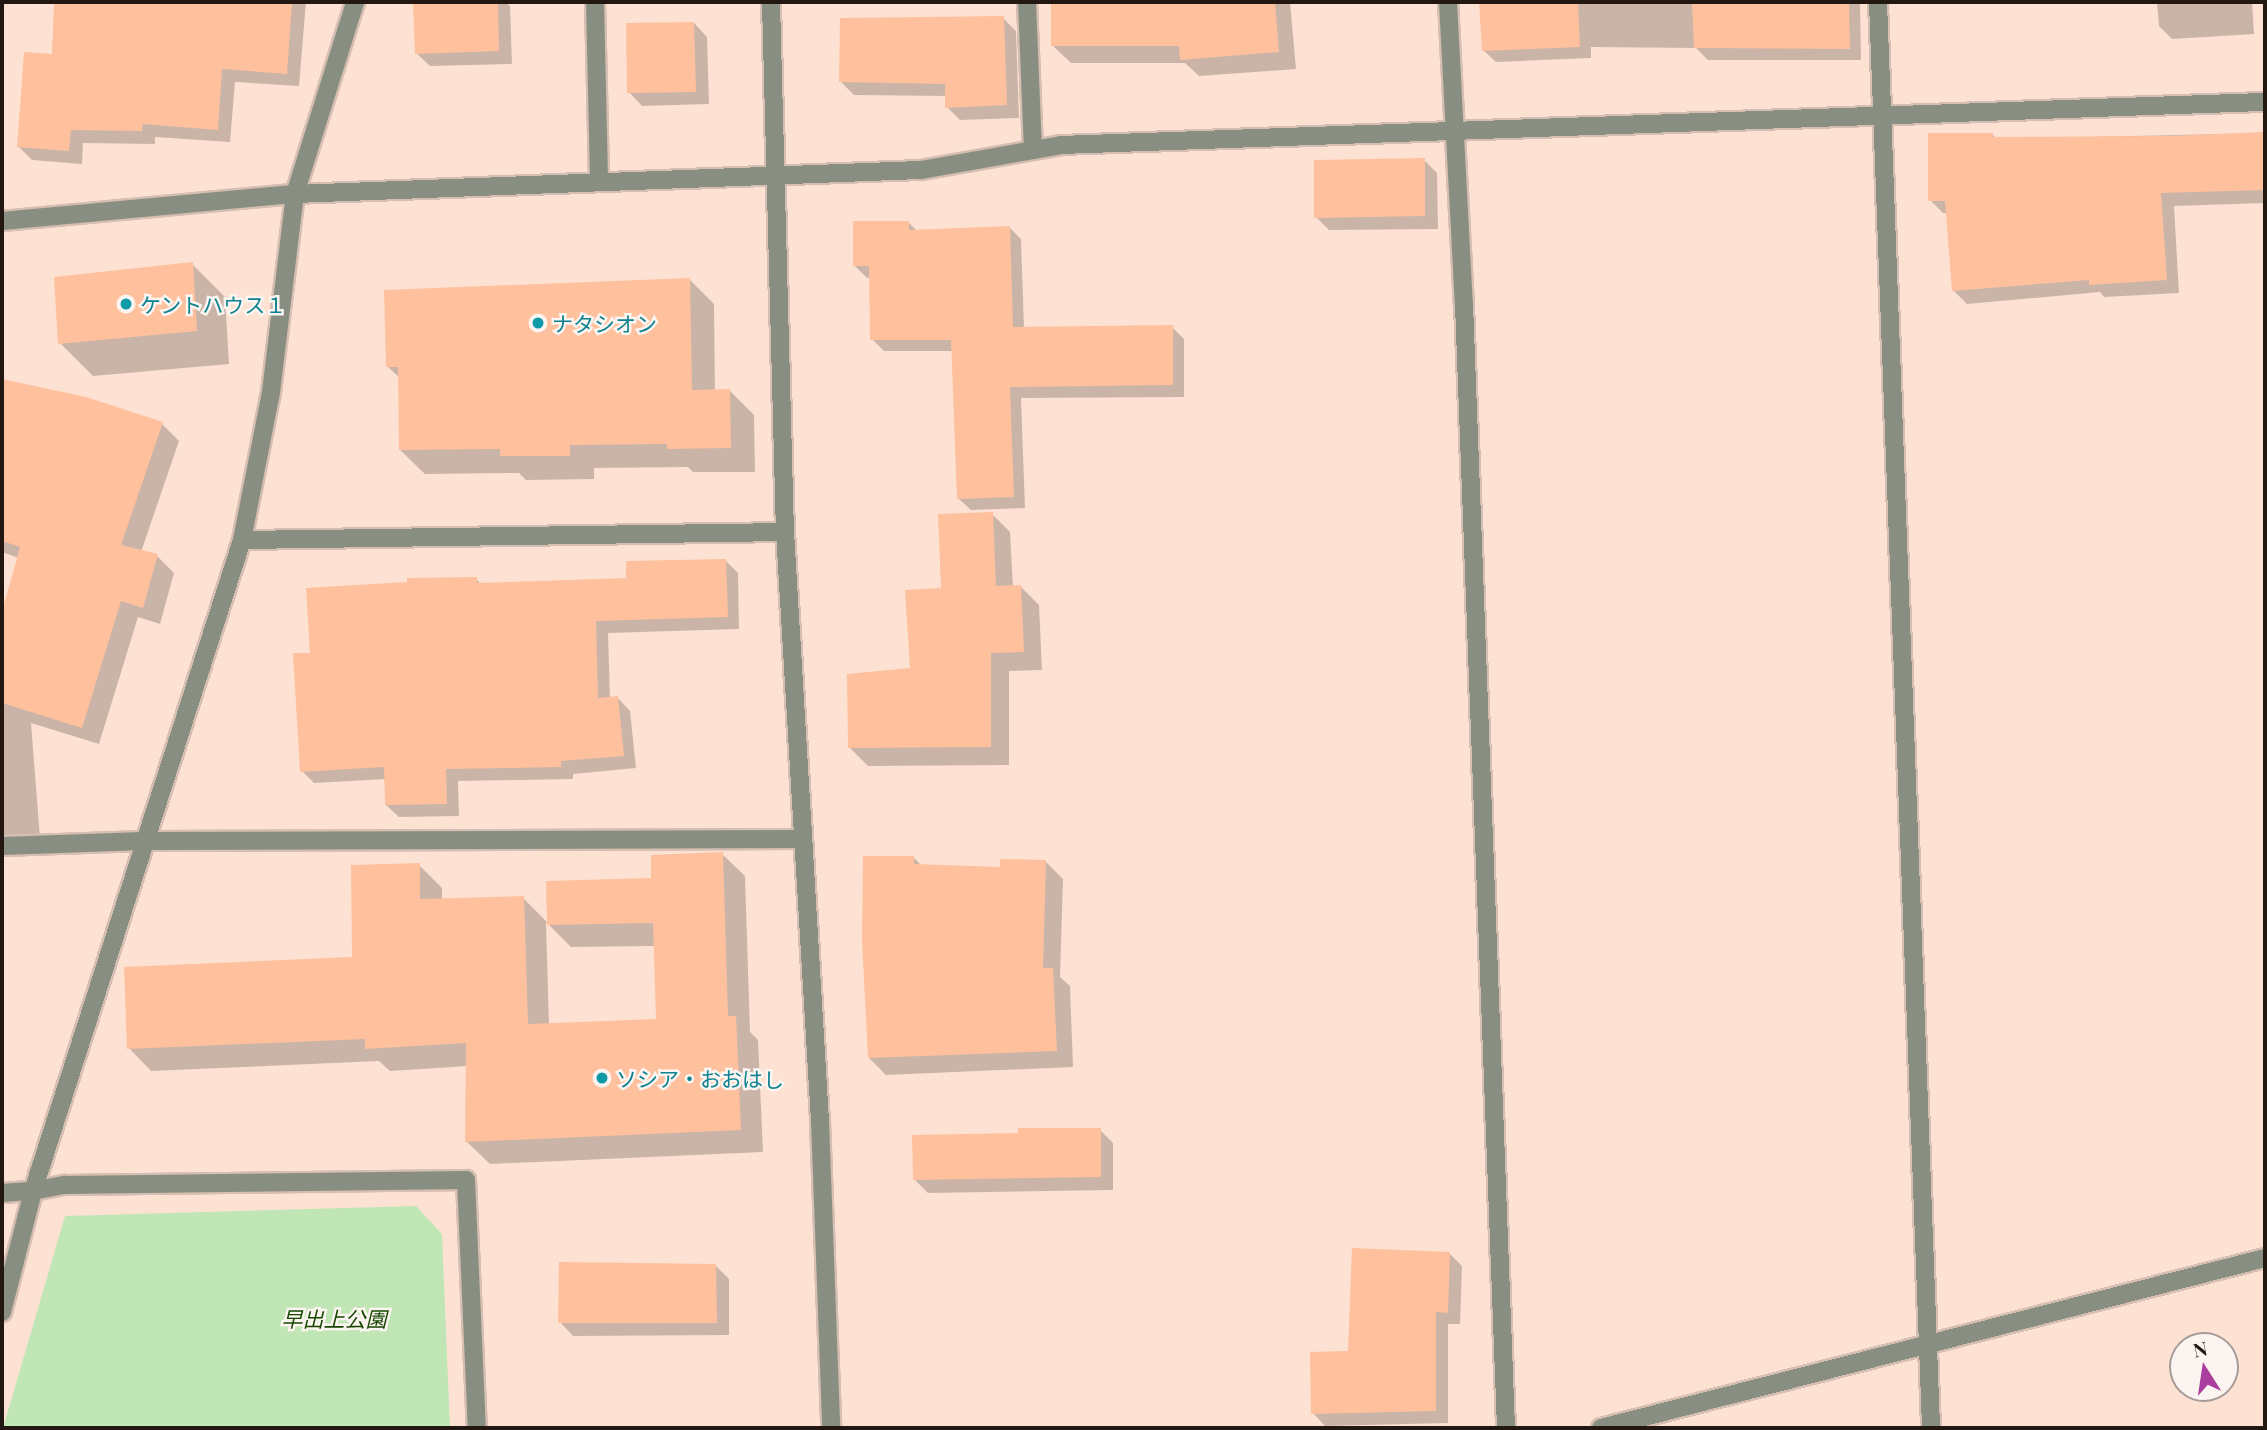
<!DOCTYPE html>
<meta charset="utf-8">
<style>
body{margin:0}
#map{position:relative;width:2267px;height:1430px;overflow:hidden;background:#fde2d3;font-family:"Playfair Display","Noto Sans JP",serif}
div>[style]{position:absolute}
.green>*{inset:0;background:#c1e6b6}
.shadow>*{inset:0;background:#0003}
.building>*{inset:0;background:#fec09d}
.roads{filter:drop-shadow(2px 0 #d6beb0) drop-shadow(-2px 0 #d6beb0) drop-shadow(0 2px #d6beb0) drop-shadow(0 -2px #d6beb0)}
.minor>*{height:18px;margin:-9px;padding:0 9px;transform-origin:9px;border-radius:9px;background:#888f82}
.dots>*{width:19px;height:19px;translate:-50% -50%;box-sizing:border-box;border:4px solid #fbf4f0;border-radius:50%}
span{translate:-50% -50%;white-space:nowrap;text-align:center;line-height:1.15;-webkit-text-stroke:5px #fbf4f0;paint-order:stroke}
.culture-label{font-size:21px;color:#0d838f}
.left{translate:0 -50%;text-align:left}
.park-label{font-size:21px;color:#164700;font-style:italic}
.frame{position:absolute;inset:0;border:4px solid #231811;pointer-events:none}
.north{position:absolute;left:2169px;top:1332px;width:70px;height:70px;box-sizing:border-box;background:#fbf4f0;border:2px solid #a59c97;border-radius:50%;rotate:348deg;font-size:19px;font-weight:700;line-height:28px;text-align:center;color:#231811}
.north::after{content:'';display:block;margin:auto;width:24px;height:32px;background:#ab3f9f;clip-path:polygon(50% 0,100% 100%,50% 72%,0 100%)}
</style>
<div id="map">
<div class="green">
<i style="clip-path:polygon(416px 1206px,442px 1234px,450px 1428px,3px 1428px,65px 1216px)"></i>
</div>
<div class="shadow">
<i style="clip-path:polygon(56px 2px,306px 2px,299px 86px,235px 82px,230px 142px,155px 137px,155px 144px,83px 143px,82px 164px,32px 160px,19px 147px,54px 56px)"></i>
<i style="clip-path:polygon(415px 2px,505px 2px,510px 6px,512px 64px,430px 66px,416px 53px)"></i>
<i style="clip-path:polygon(1053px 2px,1290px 2px,1296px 69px,1199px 76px,1185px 63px,1071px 63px,1053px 46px)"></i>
<i style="clip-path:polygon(1481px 2px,1860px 2px,1861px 60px,1708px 60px,1696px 48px,1591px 47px,1591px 58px,1496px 62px,1483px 50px)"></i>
<i style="clip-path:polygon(2157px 2px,2252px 2px,2254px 34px,2172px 39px,2159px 26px)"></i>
<i style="clip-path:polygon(1003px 18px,1016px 31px,1019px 118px,960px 120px,947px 107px,947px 96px,854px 95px,841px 82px)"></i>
<i style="clip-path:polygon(694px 23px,707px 37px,709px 104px,642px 106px,629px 92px)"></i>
<i style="clip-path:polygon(2265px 133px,2265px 203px,2174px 206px,2179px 293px,2104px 297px,2100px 292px,1967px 304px,1953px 290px,1947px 213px,1943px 213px,1930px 200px,1993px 135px,1997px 139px)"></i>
<i style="clip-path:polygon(1424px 160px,1437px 173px,1438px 229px,1329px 230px,1316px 217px)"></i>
<i style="clip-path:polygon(909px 223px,917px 231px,1009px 227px,1021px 239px,1024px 328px,1172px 327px,1184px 339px,1184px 397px,1021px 398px,1025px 508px,971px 510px,959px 499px,953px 351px,884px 351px,872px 339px,871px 277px,867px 278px,855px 266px)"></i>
<i style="clip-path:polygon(192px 264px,225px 297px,229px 364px,93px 376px,60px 343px)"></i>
<i style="clip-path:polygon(689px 279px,714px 304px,715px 391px,730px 391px,754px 415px,755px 472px,693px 472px,688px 467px,594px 468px,594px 479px,526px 480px,519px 473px,425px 474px,400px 450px,400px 378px,388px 367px)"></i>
<i style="clip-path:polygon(2px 381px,85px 399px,162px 424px,179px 441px,141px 552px,157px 556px,174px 573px,160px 624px,138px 617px,99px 744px,31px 723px,40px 838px,2px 841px,2px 618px,19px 558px,2px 552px)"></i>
<i style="clip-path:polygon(992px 514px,1010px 532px,1013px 587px,1020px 586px,1039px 605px,1042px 670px,1009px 671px,1009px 765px,868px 766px,849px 747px,912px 669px,943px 590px)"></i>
<i style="clip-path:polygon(725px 560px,738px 573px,739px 629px,608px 633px,610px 699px,618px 698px,630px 711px,636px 768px,573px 774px,573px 779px,458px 781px,459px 816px,399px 817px,386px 805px,386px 779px,314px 783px,302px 771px,312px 655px,476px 579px,482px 585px,628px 579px)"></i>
<i style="clip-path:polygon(evenodd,722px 854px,745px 876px,750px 1032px,758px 1040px,763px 1152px,490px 1164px,467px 1142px,468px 1066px,390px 1071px,379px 1061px,151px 1071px,129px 1048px,354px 959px,419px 865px,442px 888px,442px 900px,523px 898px,548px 923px,722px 854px,546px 922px,571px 947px,655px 946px,658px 1021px,549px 1025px,546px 922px)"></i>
<i style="clip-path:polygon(913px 857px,922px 866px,1001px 868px,1046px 862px,1063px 879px,1060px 977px,1070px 986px,1073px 1067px,886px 1075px,869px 1058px)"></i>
<i style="clip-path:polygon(1100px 1130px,1113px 1143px,1113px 1190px,928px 1193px,915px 1180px)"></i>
<i style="clip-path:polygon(1449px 1253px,1462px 1266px,1460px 1324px,1448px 1324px,1448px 1423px,1325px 1426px,1313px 1413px,1350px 1353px)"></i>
<i style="clip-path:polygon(716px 1266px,729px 1279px,729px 1335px,573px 1336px,560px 1322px)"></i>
</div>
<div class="building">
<i style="clip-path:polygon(54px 2px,292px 2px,287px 74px,222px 69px,218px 130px,143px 124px,142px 131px,71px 130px,69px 151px,17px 147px,24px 52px,52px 54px)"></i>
<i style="clip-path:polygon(413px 2px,498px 2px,499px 51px,415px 54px)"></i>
<i style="clip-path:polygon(1051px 2px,1275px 2px,1279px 52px,1180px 60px,1179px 46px,1051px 46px)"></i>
<i style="clip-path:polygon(1479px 2px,1578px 2px,1580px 47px,1482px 51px)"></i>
<i style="clip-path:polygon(1692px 2px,1849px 2px,1850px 49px,1694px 48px)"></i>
<i style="clip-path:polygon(1004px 16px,1007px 105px,945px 108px,945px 84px,839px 82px,840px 18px)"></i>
<i style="clip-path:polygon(694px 22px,696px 92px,627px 93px,626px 23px)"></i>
<i style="clip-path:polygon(2265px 132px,2265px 190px,2161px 193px,2167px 280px,2089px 285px,2089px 280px,1952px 291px,1945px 201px,1928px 201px,1928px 133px,1993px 133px,1993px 137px,2171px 136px)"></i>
<i style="clip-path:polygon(1425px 158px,1425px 216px,1314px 218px,1314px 160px)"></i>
<i style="clip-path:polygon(853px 221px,909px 221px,909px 230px,1010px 226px,1013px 327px,1173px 325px,1173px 385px,1010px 387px,1014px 497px,957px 499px,951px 340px,870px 340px,869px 266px,853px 266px)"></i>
<i style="clip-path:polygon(193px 262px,197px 331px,58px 344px,54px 277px)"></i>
<i style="clip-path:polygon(690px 278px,692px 390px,730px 389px,731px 448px,667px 449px,667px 444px,570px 445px,570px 456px,500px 456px,500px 449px,399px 450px,398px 367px,386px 367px,384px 290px)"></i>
<i style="clip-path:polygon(2px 379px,86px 397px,163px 422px,121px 545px,158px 554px,143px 608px,121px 601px,82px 728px,2px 703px,2px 612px,20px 547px,2px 541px)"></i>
<i style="clip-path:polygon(993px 512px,996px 586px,1021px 585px,1024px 652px,991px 653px,991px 747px,848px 748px,847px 674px,910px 668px,905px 590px,941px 588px,938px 514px)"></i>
<i style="clip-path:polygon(726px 559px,728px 617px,596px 621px,598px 698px,618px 696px,624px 756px,561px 761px,561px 767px,446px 769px,447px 804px,385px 805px,384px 767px,300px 772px,293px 653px,310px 653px,306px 588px,407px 582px,407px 578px,477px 577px,477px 583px,626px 578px,626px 561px)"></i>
<i style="clip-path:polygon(723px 852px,728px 1016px,736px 1016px,741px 1130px,465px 1142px,466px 1043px,365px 1049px,365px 1039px,127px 1049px,124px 967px,352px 957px,351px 865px,420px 863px,420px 899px,524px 896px,528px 1024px,656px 1019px,653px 923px,547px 925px,546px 881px,651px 878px,651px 855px)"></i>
<i style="clip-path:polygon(863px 856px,914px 856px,914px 864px,1000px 867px,1000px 859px,1046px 860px,1043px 968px,1053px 968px,1057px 1051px,868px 1058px,862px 941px)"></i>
<i style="clip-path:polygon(1018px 1128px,1101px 1128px,1101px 1177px,913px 1180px,912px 1135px,1018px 1133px)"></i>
<i style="clip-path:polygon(1352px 1248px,1450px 1252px,1448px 1313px,1436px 1312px,1436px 1411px,1311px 1414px,1310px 1352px,1348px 1351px)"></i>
<i style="clip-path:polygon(559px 1262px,716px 1264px,717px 1323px,558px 1323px)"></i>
</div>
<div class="roads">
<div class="minor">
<i style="left:595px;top:2px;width:179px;rotate:88.7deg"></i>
<i style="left:771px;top:2px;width:530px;rotate:88.49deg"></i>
<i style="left:785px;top:532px;width:590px;rotate:86.6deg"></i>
<i style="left:820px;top:1121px;width:307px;rotate:87.9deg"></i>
<i style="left:1027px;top:2px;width:148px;rotate:87.7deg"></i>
<i style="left:1448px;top:2px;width:302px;rotate:87deg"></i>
<i style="left:1464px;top:304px;width:1125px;rotate:87.86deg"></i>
<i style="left:1878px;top:2px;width:1427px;rotate:87.87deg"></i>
<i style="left:2px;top:221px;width:294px;rotate:-5.3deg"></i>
<i style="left:295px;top:194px;width:626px;rotate:-2.2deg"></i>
<i style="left:921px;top:170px;width:142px;rotate:-10.1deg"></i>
<i style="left:1061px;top:145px;width:1205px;rotate:-2.05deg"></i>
<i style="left:242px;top:540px;width:543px;rotate:-0.84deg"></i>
<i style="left:2px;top:846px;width:141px;rotate:-2deg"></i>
<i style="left:143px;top:841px;width:660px;rotate:-0.17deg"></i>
<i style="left:2px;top:1193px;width:31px;rotate:-4deg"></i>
<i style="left:33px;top:1191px;width:33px;rotate:-11deg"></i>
<i style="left:65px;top:1185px;width:401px;rotate:-0.7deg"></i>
<i style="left:466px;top:1180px;width:248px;rotate:87.5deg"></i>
<i style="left:2px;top:1312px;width:125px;rotate:-75.6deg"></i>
<i style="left:33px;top:1191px;width:684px;rotate:-72.2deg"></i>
<i style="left:242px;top:540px;width:151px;rotate:-78.9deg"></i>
<i style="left:271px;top:392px;width:199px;rotate:-83.1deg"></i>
<i style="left:295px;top:194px;width:201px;rotate:-72.6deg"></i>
<i style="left:1601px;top:1428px;width:685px;rotate:-14.36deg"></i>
</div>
</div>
<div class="dots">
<i style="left:126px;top:304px;background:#0f9aa8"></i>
<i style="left:538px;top:323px;background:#0f9aa8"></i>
<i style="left:602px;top:1078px;background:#0f9aa8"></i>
</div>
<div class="culture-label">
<span class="left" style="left:140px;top:304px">ケントハウス１</span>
<span class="left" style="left:552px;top:323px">ナタシオン</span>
<span class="left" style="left:616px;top:1078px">ソシア・おおはし</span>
</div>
<div class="park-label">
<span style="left:334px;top:1318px">早出上公園</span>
</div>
<div class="frame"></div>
<div class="north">N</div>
</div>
